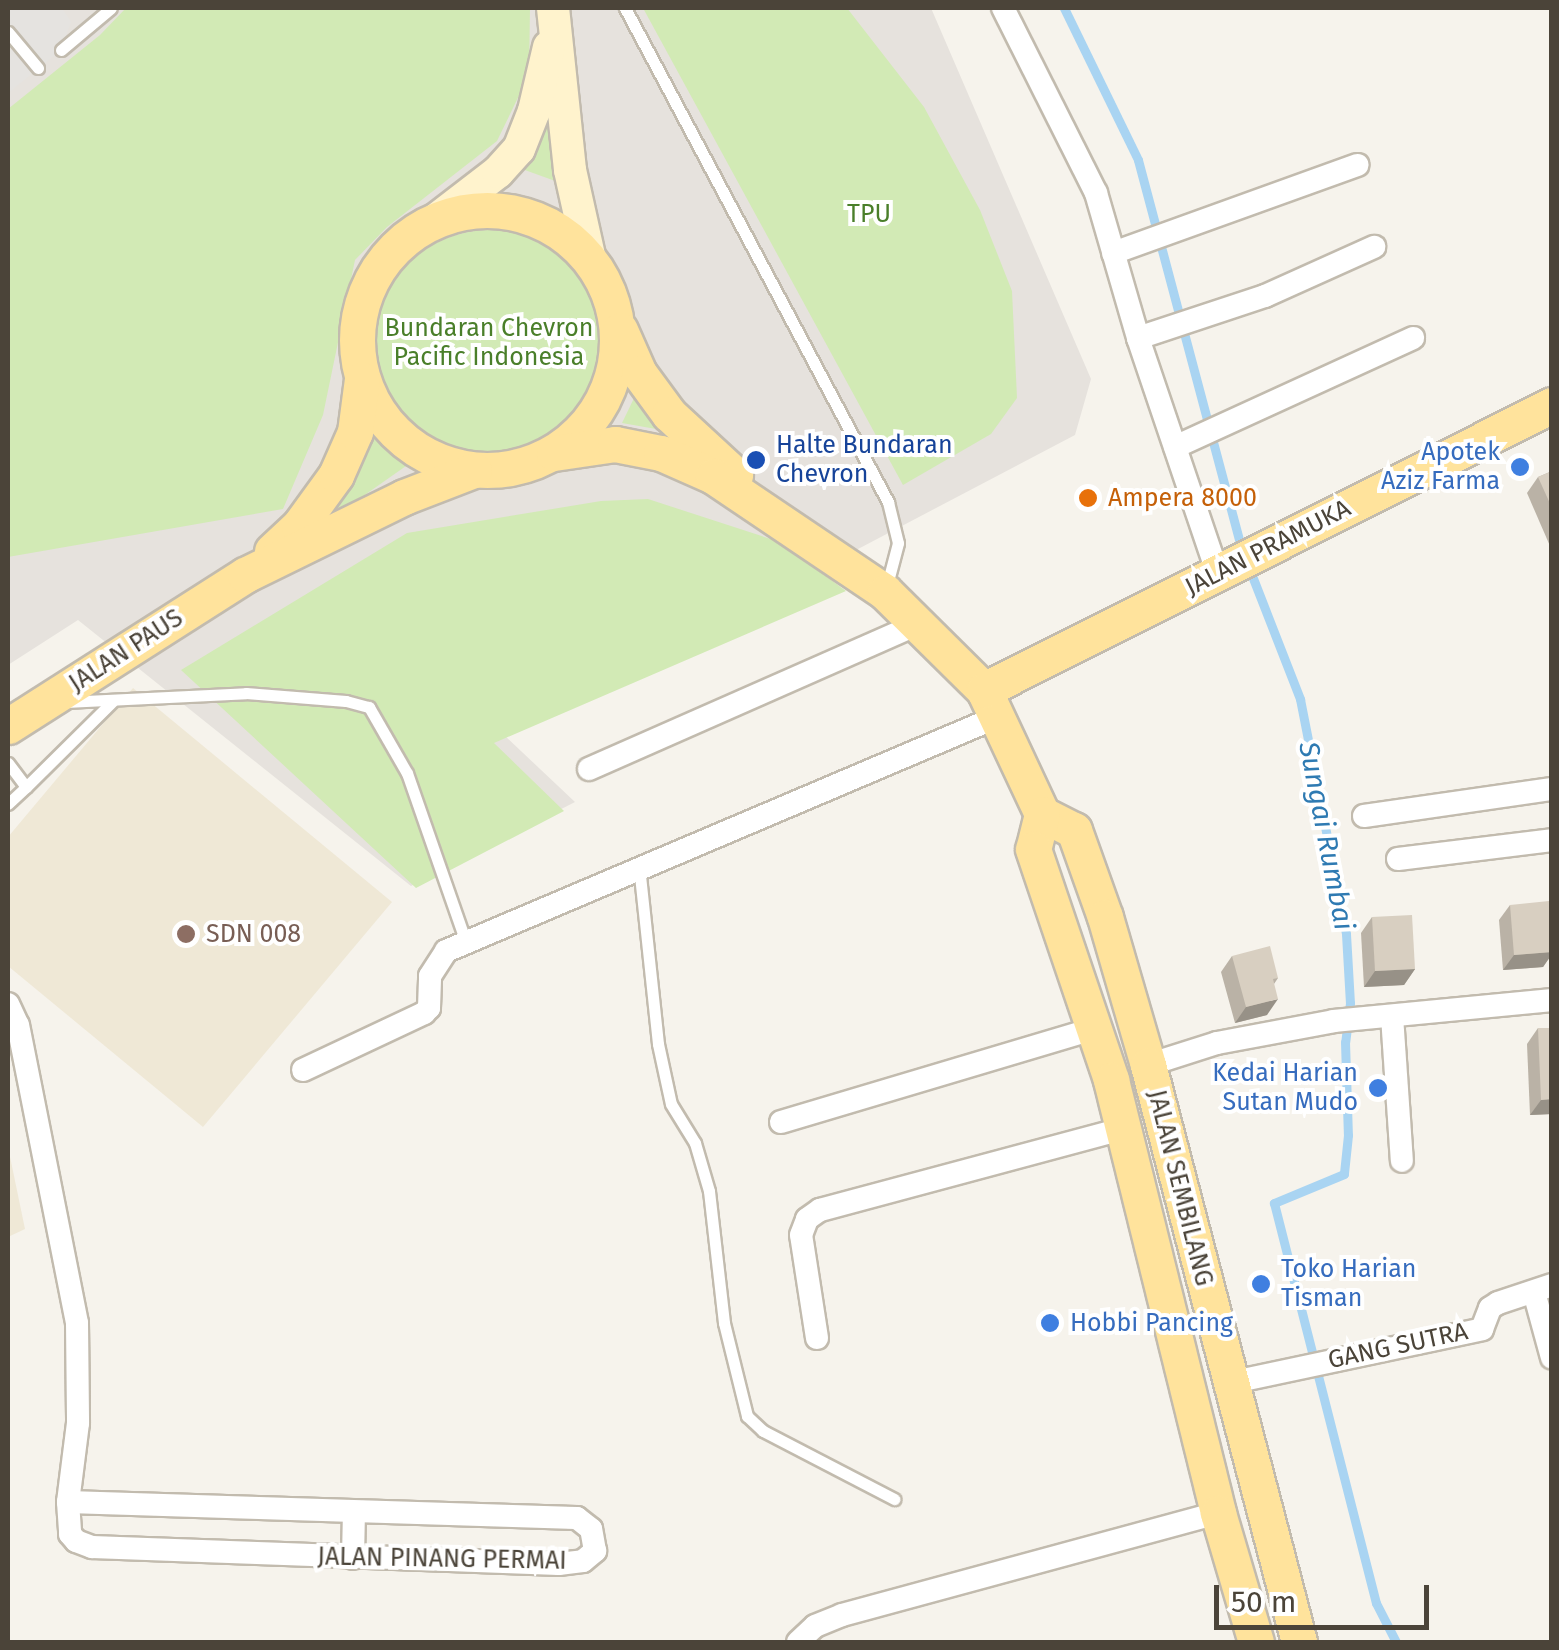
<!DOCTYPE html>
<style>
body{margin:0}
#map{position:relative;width:1559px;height:1650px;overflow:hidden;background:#f6f3ec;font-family:"Fira Sans",sans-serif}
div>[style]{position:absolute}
.industrial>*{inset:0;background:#e6e2dd}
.education>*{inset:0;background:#efe8d6}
.green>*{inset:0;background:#d2eab5}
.round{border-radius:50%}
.parking>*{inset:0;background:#e5e3e0}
.stream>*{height:9px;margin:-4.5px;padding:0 4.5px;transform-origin:4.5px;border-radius:4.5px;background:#a9d4f2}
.roads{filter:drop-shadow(2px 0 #c2bbae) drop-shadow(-2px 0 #c2bbae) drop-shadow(0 2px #c2bbae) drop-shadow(0 -2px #c2bbae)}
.lane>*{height:11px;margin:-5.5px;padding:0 5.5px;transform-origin:5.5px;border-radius:5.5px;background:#fff}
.street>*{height:22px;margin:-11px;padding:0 11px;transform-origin:11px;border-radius:11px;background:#fff}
.secondary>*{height:32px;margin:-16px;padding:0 16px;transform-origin:16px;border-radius:16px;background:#fff3cd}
.primary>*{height:35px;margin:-17.5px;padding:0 17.5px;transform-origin:17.5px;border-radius:17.5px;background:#ffe39c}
.primary>.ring{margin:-17.5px;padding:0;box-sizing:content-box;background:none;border:35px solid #ffe39c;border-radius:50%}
.wall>*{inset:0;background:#bab2a6}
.shaded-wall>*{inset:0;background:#979187}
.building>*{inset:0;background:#d8cfc1}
.dots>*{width:28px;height:28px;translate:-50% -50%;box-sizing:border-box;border:5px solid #fff;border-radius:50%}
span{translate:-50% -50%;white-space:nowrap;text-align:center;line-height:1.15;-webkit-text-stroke:8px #fff;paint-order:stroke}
.park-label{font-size:25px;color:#4a7f2a}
.transit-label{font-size:25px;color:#164399}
.left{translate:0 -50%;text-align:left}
.shop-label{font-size:25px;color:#366cbe}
.right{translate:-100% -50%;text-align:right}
.food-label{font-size:25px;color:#c56008}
.street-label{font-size:25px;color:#4b4439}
.education-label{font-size:25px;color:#785e54}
.water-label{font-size:28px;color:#2e7ab2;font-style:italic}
.frame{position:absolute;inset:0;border:10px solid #4b4439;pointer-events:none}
.scale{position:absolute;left:1214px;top:1585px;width:215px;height:45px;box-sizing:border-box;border:5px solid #4b4439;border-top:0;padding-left:12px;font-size:30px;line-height:35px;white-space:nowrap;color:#4b4439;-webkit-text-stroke:8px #fff;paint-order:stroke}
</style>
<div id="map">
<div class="industrial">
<i style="clip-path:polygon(8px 8px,931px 8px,1091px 379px,1075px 435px,504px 735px,575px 802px,411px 886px,78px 620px,8px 665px)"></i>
</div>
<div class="education">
<i style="clip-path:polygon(133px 688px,392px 902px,203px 1127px,8px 966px,8px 837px)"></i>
<i style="clip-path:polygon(8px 1147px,25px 1229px,8px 1237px)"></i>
</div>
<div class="green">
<i style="clip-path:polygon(126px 8px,530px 8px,529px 75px,497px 141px,387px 227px,355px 260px,323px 415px,283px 509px,8px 557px,8px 109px,100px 35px)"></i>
<i style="clip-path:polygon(643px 8px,847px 8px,924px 107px,980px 210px,1012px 291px,1017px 398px,991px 434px,903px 485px)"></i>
<i style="clip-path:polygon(551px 84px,558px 182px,522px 169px)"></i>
<i class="round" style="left:375px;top:230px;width:228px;height:228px"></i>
<i style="clip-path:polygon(637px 392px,673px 432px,622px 423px)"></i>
<i style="clip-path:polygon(370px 430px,406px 466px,312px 532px)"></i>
<i style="clip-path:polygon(648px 499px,780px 542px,846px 591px,494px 743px,564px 811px,416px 888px,181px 670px,407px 533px,601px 501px)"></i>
</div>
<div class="parking">
<i style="clip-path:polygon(8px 8px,62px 8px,71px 22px,61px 50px,8px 93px)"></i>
</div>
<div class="stream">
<i style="left:1064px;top:8px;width:169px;rotate:64deg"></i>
<i style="left:1138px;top:160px;width:408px;rotate:75.1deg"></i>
<i style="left:1249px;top:568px;width:141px;rotate:68.7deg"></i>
<i style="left:1300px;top:699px;width:239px;rotate:78.9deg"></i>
<i style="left:1346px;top:934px;width:69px;rotate:86.7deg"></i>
<i style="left:1350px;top:1003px;width:39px;rotate:97deg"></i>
<i style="left:1345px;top:1042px;width:93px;rotate:88.2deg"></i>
<i style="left:1348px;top:1135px;width:39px;rotate:96deg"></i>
<i style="left:1344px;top:1174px;width:76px;rotate:157.5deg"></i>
<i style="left:1274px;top:1203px;width:413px;rotate:75.7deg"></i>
<i style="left:1376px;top:1603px;width:44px;rotate:62.9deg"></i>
</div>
<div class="roads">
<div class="lane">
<i style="left:625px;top:8px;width:560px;rotate:61.97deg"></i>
<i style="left:888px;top:502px;width:42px;rotate:76.3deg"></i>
<i style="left:898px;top:543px;width:43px;rotate:104.7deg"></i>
<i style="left:8px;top:32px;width:47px;rotate:50.2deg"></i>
<i style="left:61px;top:50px;width:65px;rotate:-40deg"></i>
<i style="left:65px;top:702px;width:181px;rotate:-2.8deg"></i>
<i style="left:246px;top:693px;width:100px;rotate:4.6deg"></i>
<i style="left:346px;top:701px;width:24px;rotate:15deg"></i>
<i style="left:369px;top:707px;width:76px;rotate:60.1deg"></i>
<i style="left:407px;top:773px;width:179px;rotate:70.8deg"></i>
<i style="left:8px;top:763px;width:30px;rotate:53deg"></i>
<i style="left:26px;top:787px;width:25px;rotate:137deg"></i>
<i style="left:26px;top:787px;width:121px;rotate:-44.7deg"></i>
<i style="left:639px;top:866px;width:179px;rotate:83.9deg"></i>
<i style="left:658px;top:1044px;width:61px;rotate:77.8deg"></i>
<i style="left:671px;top:1104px;width:46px;rotate:58.4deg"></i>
<i style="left:695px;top:1143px;width:50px;rotate:73.7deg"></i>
<i style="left:709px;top:1191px;width:133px;rotate:83.5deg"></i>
<i style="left:724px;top:1323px;width:96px;rotate:76.1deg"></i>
<i style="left:747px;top:1416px;width:22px;rotate:43deg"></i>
<i style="left:763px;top:1431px;width:148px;rotate:27.4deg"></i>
</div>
<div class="street">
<i style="left:1003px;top:8px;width:207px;rotate:63.3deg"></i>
<i style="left:1096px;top:193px;width:151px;rotate:73.8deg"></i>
<i style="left:1138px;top:338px;width:250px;rotate:71.3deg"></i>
<i style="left:1113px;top:253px;width:260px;rotate:-19.8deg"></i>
<i style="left:1138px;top:338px;width:134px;rotate:-18.3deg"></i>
<i style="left:1265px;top:296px;width:120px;rotate:-24.2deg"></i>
<i style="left:1175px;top:447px;width:262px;rotate:-24.6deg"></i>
<i style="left:589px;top:769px;width:357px;rotate:-23.8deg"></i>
<i style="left:1364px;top:816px;width:190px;rotate:-8.2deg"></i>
<i style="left:1398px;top:859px;width:155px;rotate:-7deg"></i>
<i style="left:8px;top:1004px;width:23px;rotate:65deg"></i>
<i style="left:18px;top:1025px;width:304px;rotate:78.8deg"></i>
<i style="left:77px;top:1323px;width:100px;rotate:89.4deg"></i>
<i style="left:78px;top:1423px;width:80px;rotate:97.2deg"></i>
<i style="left:68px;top:1502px;width:32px;rotate:86deg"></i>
<i style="left:70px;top:1534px;width:9px;rotate:49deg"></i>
<i style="left:76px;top:1541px;width:17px;rotate:21deg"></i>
<i style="left:92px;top:1547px;width:467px;rotate:2.1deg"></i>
<i style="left:559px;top:1564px;width:24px;rotate:-7deg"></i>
<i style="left:583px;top:1561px;width:16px;rotate:-40deg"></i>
<i style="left:595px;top:1551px;width:22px;rotate:-100deg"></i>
<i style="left:591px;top:1529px;width:18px;rotate:-142deg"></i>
<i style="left:577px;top:1518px;width:509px;rotate:-178.2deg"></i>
<i style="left:1392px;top:1016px;width:145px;rotate:86.1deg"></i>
<i style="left:1148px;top:1065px;width:72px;rotate:-17.7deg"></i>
<i style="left:1217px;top:1043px;width:119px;rotate:-10.6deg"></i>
<i style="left:1334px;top:1021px;width:219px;rotate:-5.5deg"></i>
<i style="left:303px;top:1070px;width:134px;rotate:-25.2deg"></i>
<i style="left:424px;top:1013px;width:7px;rotate:-45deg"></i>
<i style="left:429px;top:1008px;width:32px;rotate:-88deg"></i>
<i style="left:430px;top:976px;width:30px;rotate:-57deg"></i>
<i style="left:446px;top:951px;width:599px;rotate:-23.01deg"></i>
<i style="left:781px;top:1122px;width:329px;rotate:-16.6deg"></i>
<i style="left:1534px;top:1292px;width:68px;rotate:74.7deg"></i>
<i style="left:817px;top:1338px;width:104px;rotate:-98.8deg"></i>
<i style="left:801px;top:1235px;width:17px;rotate:-69deg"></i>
<i style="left:807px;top:1219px;width:16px;rotate:-35deg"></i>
<i style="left:820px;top:1210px;width:314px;rotate:-15deg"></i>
<i style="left:1229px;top:1383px;width:259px;rotate:-12deg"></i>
<i style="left:1482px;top:1329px;width:22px;rotate:-69deg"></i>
<i style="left:1490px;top:1308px;width:9px;rotate:-32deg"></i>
<i style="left:1498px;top:1303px;width:57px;rotate:-18.4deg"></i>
<i style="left:353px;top:1558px;width:46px;rotate:-88.8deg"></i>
<i style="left:798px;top:1642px;width:23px;rotate:-43deg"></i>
<i style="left:815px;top:1626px;width:29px;rotate:-22deg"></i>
<i style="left:842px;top:1615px;width:390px;rotate:-15.2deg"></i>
</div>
<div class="secondary">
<i style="left:553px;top:8px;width:163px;rotate:84deg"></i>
<i style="left:570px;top:170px;width:92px;rotate:77.5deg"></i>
<i style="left:433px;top:222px;width:82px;rotate:-37.6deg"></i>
<i style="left:498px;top:172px;width:31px;rotate:-48deg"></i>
<i style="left:519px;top:149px;width:41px;rotate:-68.5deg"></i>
<i style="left:534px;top:111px;width:66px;rotate:-76.8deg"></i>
</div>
<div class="primary">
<i class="ring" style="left:357px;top:210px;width:225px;height:225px"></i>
<i style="left:620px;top:330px;width:47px;rotate:66.2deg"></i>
<i style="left:639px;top:373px;width:51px;rotate:53.8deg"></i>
<i style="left:669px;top:414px;width:90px;rotate:42.7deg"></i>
<i style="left:554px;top:453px;width:62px;rotate:-8.4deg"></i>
<i style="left:615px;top:444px;width:47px;rotate:11.1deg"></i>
<i style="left:661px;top:453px;width:57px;rotate:23.9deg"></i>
<i style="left:713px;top:476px;width:207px;rotate:34deg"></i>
<i style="left:885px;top:592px;width:139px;rotate:44.7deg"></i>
<i style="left:984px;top:690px;width:137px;rotate:64.9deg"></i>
<i style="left:1042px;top:814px;width:36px;rotate:27deg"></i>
<i style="left:1074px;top:830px;width:92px;rotate:70.4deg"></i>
<i style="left:1105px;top:917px;width:154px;rotate:73.8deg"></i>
<i style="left:1148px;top:1065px;width:596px;rotate:75.33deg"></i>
<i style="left:272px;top:551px;width:37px;rotate:-43deg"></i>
<i style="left:299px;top:526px;width:63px;rotate:-54deg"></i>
<i style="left:336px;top:475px;width:47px;rotate:-66.2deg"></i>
<i style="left:355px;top:432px;width:53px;rotate:-82.5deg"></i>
<i style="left:984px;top:690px;width:635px;rotate:-26.65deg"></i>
<i style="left:8px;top:726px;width:281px;rotate:-32.5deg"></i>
<i style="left:245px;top:575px;width:177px;rotate:-26.1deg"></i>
<i style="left:404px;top:497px;width:75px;rotate:-21.1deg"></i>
<i style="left:1042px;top:814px;width:36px;rotate:104deg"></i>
<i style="left:1033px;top:849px;width:244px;rotate:71.3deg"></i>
<i style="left:1111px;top:1080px;width:446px;rotate:76.1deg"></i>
<i style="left:1218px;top:1513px;width:134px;rotate:73.6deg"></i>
</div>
</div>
<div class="wall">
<i style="clip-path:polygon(1552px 471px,1552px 545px,1550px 546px,1527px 493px,1538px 477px)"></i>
<i style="clip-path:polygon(1510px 905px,1552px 929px,1552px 954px,1543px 967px,1503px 970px,1499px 920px)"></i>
<i style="clip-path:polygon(1372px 917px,1415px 969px,1404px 985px,1364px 987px,1361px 933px)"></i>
<i style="clip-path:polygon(1232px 956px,1278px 978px,1274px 984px,1267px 1015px,1235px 1023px,1221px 972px)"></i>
<i style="clip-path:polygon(1538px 1028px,1552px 1028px,1552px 1114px,1530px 1115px,1527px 1044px)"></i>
</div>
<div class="shaded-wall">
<i style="clip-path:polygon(1552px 952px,1552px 954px,1543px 967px,1503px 970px,1514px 955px)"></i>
<i style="clip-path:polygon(1415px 969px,1404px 985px,1364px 987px,1375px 971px)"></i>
<i style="clip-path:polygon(1278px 999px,1267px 1015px,1235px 1023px,1246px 1007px)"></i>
<i style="clip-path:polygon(1552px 1099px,1552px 1114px,1530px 1115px,1541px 1100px)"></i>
</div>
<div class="building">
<i style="clip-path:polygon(1552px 471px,1552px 508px,1538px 477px)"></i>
<i style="clip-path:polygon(1549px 901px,1552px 952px,1514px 955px,1510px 905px)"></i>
<i style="clip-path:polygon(1412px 915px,1415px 969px,1375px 971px,1372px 917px)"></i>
<i style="clip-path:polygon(1270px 946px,1278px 978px,1273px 979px,1278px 999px,1246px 1007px,1232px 956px)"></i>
<i style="clip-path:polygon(1538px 1028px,1552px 1028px,1552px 1099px,1541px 1100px)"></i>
</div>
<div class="dots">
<i style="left:756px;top:460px;background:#1a4fb4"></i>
<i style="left:1520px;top:467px;background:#3f7fe0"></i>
<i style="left:1088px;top:498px;background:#e8710a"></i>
<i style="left:186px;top:934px;background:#8d6e63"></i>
<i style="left:1378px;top:1088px;background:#3f7fe0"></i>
<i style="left:1261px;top:1284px;background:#3f7fe0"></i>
<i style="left:1050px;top:1323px;background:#3f7fe0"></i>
</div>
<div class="park-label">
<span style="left:869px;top:214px">TPU</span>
<span style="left:489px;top:343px">Bundaran Chevron<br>Pacific Indonesia</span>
</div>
<div class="transit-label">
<span class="left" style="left:776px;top:460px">Halte Bundaran<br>Chevron</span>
</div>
<div class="shop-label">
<span class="right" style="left:1500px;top:467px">Apotek<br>Aziz Farma</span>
<span class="right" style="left:1358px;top:1088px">Kedai Harian<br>Sutan Mudo</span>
<span class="left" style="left:1281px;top:1284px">Toko Harian<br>Tisman</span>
<span class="left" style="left:1070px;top:1323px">Hobbi Pancing</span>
</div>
<div class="food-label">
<span class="left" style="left:1108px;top:498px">Ampera 8000</span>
</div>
<div class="street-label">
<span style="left:1268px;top:548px;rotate:-27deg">JALAN PRAMUKA</span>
<span style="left:126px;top:651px;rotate:-33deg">JALAN PAUS</span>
<span style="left:1180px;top:1188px;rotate:76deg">JALAN SEMBILANG</span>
<span style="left:1398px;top:1346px;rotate:-12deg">GANG SUTRA</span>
<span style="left:442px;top:1559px;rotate:1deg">JALAN PINANG PERMAI</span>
</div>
<div class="education-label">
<span class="left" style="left:206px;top:934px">SDN 008</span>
</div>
<div class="water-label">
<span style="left:1326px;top:836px;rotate:79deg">Sungai Rumbai</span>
</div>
<div class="frame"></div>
<div class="scale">50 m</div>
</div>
